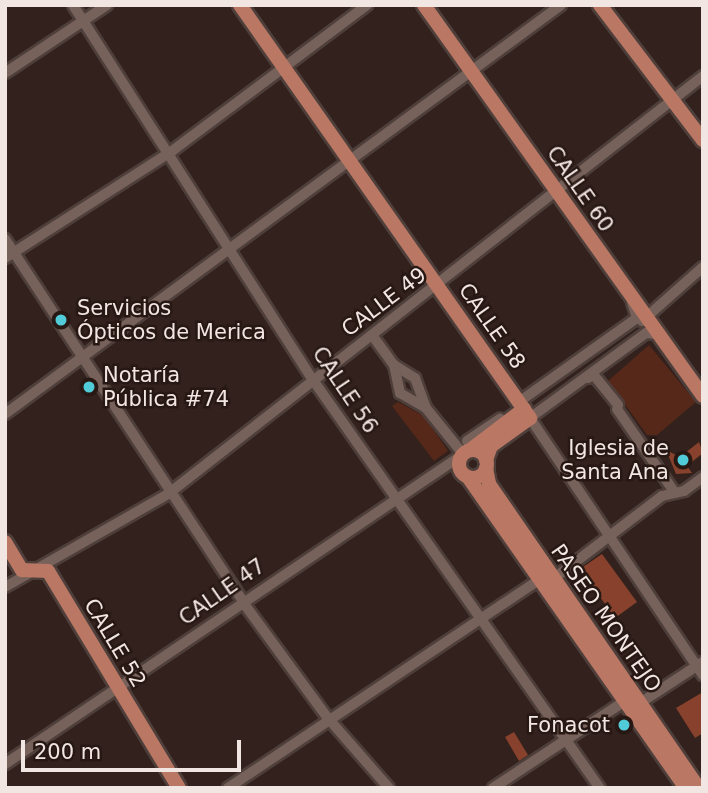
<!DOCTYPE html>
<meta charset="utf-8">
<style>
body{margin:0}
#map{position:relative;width:708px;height:793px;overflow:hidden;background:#32211c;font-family:"DejaVu Sans",sans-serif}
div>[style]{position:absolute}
.green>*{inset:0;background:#56281a}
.building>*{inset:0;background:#87412c}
.roads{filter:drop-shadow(2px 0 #4e3f3b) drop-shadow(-2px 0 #4e3f3b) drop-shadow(0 2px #4e3f3b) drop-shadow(0 -2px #4e3f3b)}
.minor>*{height:10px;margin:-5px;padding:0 5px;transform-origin:5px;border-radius:5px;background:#76615b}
.major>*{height:14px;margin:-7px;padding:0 7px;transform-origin:7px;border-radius:7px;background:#ba7763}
.major>.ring{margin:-7px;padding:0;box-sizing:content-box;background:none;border:14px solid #ba7763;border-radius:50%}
.dots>*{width:19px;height:19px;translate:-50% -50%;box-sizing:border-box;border:4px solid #281813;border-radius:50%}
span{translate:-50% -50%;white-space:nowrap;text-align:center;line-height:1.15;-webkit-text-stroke:5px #281813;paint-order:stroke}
.street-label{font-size:21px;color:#f2e6e3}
.poi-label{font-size:21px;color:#f2e6e3}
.left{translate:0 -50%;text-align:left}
.right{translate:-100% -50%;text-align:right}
.frame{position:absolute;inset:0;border:7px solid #f2e6e3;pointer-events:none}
.scale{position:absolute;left:21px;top:740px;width:220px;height:32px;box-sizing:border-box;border:4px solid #f2e6e3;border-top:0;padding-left:9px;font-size:21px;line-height:24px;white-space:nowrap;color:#f2e6e3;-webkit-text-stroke:5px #281813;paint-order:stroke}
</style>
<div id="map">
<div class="green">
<i style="clip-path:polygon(649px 345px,696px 402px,657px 435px,647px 435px,608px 381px)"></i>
<i style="clip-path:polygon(398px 402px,424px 416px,448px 451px,434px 461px,392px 406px)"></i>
</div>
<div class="building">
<i style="clip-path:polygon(699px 442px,703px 453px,687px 466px,692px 473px,676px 474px,666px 450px,680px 457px)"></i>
<i style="clip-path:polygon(602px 554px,637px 602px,615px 618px,580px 569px)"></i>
<i style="clip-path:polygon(703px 692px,703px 733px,695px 738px,676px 708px)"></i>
<i style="clip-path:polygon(514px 732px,528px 755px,519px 761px,505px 737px)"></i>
</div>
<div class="roads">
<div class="minor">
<i style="left:73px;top:5px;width:445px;rotate:57.4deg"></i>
<i style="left:313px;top:380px;width:499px;rotate:54.9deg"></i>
<i style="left:5px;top:73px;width:123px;rotate:-33.7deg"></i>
<i style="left:5px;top:239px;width:438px;rotate:56.7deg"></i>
<i style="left:245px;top:605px;width:139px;rotate:53.8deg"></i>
<i style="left:327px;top:717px;width:94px;rotate:48.9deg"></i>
<i style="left:5px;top:258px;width:198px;rotate:-32.6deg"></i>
<i style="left:172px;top:151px;width:244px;rotate:-36.8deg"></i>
<i style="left:642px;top:321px;width:81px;rotate:-41.5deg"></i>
<i style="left:656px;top:334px;width:10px;rotate:-174deg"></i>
<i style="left:646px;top:333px;width:144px;rotate:143.8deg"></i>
<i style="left:530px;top:418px;width:310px;rotate:56.1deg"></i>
<i style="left:372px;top:335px;width:37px;rotate:54deg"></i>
<i style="left:394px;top:365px;width:25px;rotate:32deg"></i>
<i style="left:415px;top:378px;width:32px;rotate:70deg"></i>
<i style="left:426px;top:408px;width:59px;rotate:51.2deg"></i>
<i style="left:394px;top:365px;width:29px;rotate:78deg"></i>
<i style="left:400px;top:393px;width:30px;rotate:30deg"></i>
<i style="left:588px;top:378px;width:6px;rotate:-39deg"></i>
<i style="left:593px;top:374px;width:40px;rotate:51deg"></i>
<i style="left:523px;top:399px;width:140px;rotate:-35.4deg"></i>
<i style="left:637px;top:318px;width:16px;rotate:-108deg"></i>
<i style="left:617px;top:409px;width:102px;rotate:55.4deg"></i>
<i style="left:5px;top:414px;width:690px;rotate:-36.34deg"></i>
<i style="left:467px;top:441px;width:40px;rotate:-34deg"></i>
<i style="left:553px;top:579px;width:137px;rotate:-37.3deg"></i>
<i style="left:662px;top:496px;width:23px;rotate:-13deg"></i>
<i style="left:684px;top:491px;width:24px;rotate:-36deg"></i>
<i style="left:5px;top:587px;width:188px;rotate:-29.7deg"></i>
<i style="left:168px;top:494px;width:679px;rotate:-38deg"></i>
<i style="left:640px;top:703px;width:75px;rotate:-33.1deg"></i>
<i style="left:5px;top:764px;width:552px;rotate:-34.06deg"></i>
<i style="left:228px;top:788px;width:376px;rotate:-33.8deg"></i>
<i style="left:493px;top:788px;width:158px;rotate:-33.4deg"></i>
</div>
<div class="major">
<i style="left:240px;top:5px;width:505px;rotate:54.92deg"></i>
<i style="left:530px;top:418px;width:48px;rotate:144.3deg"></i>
<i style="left:491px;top:446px;width:15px;rotate:110deg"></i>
<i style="left:424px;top:5px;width:480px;rotate:54.5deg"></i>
<i style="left:600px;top:5px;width:170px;rotate:52.7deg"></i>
<i style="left:470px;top:450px;width:68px;rotate:-37.2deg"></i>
<i class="ring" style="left:459px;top:450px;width:14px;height:14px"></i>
<i style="left:486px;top:468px;width:16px;rotate:79deg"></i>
<i style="left:489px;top:484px;width:369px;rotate:55.4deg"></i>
<i style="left:468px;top:477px;width:380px;rotate:55deg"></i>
<i style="left:5px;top:542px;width:33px;rotate:59deg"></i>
<i style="left:22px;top:570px;width:26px;rotate:2deg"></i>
<i style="left:48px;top:571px;width:253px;rotate:58.9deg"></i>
</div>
</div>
<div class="dots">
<i style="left:61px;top:320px;background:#52cbd9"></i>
<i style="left:89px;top:387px;background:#52cbd9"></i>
<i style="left:683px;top:460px;background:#52cbd9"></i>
<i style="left:624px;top:725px;background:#52cbd9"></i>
</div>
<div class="street-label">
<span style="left:580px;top:189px;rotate:55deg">CALLE 60</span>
<span style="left:384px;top:302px;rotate:-37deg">CALLE 49</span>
<span style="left:492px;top:326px;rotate:55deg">CALLE 58</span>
<span style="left:345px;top:390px;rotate:56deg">CALLE 56</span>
<span style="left:222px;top:592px;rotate:-35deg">CALLE 47</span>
<span style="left:606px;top:618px;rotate:55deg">PASEO MONTEJO</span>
<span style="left:115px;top:643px;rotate:59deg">CALLE 52</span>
</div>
<div class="poi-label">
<span class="left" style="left:77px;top:320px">Servicios<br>Ópticos de Merica</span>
<span class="left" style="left:103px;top:387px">Notaría<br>Pública #74</span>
<span class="right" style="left:669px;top:460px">Iglesia de<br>Santa Ana</span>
<span class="right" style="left:610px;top:725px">Fonacot</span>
</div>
<div class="frame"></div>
<div class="scale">200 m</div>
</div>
